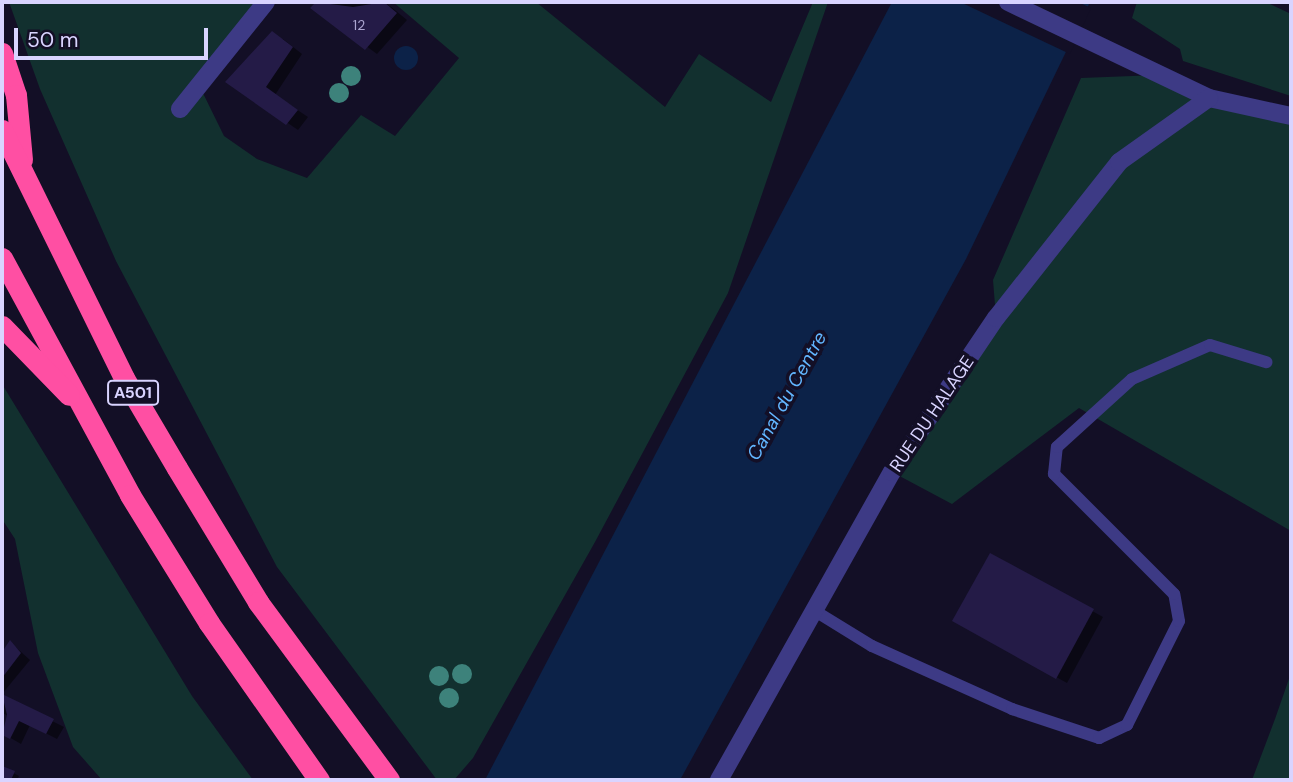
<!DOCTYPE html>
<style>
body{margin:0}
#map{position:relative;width:1293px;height:782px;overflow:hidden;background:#130f26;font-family:"DM Sans",sans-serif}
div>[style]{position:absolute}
.green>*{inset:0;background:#12302f}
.water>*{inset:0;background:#0c2248}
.round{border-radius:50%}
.pier>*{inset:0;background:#130f26}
.shadow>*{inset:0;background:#0007}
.building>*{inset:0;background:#241b47}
.service>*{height:12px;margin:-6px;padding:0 6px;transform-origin:6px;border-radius:6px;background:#3d3a85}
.minor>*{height:18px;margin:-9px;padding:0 9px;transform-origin:9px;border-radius:9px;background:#3d3a85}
.tertiary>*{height:18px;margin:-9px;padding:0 9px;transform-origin:9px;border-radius:9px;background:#3d3a85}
.motorway>*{height:21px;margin:-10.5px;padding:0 10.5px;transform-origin:10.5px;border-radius:10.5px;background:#ff4fa3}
.trees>*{width:20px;height:20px;margin:-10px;border-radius:50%;background:#3d827b}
span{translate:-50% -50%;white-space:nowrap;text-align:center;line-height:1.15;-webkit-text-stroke:7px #130f26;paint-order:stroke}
.number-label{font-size:14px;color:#aca6d1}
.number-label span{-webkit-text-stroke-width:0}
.shield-label span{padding:2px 5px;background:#130f26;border:2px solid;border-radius:5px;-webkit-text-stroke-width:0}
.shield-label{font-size:16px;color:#d9d4ff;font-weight:700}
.street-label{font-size:18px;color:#d9d4ff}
.water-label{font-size:19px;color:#62b6ff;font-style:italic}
.frame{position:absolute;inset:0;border:4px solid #d9d4ff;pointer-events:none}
.scale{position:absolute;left:14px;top:28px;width:194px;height:32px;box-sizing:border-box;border:4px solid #d9d4ff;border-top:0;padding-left:9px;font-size:21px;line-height:24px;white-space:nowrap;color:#d9d4ff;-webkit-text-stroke:5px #130f26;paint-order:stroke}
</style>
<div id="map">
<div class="green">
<i style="clip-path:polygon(9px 2px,266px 2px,199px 85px,224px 136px,257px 159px,307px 178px,361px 115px,395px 136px,459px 58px,393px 2px,536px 2px,665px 107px,699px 54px,771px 102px,813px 2px,828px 2px,728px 293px,595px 542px,473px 758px,454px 780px,437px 780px,277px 567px,116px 261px,40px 89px)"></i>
<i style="clip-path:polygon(1137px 2px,1266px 2px,1291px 14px,1291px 96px,1183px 61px,1180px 49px,1132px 18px)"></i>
<i style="clip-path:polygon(1158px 75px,1291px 116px,1291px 531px,1079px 408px,952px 504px,892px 472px,996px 318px,993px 280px,1081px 78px)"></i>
<i style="clip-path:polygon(2px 384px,192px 696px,253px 780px,102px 780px,73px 747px,38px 653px,15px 539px,2px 519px)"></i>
<i style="clip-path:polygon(1291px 673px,1291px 780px,1252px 780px,1275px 719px)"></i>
</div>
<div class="water">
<i style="clip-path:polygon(892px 2px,1090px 2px,966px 259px,680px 780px,485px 780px)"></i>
<i class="round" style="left:394px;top:46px;width:24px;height:24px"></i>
</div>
<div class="pier">
<i style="clip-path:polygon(960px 2px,1078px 2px,1091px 8px,1070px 54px)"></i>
</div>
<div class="shadow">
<i style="clip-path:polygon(318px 2px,385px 2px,407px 20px,377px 54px,313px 7px)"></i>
<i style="clip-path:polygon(283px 39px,302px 54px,275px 95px,308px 117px,298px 130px,228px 82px)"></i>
<i style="clip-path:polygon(991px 555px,1103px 617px,1067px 683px,955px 621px)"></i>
<i style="clip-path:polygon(10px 642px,30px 660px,2px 694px,2px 652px)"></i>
<i style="clip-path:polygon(2px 696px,64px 727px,57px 739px,30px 725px,21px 744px,2px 733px,9px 716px,2px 713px)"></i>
<i style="clip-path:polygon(2px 767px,19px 776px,17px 780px,2px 780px)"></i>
</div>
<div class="building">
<i style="clip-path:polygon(316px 2px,353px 7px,384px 2px,397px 13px,365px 50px,310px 8px)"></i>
<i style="clip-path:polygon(272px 31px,293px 47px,266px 87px,298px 110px,286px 125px,225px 82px)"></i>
<i style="clip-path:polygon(990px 553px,1094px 609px,1056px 679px,952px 621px)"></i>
<i style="clip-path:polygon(10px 640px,21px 653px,2px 678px,2px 652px)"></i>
<i style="clip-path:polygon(2px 694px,54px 719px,46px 734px,19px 721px,10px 739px,2px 735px,7px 715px)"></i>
<i style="clip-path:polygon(2px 766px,15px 771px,11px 780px,2px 780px)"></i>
</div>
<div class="service">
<i style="left:815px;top:611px;width:67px;rotate:31.6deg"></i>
<i style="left:872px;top:646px;width:154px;rotate:24.2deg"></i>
<i style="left:1012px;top:709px;width:92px;rotate:18.4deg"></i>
<i style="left:1099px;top:738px;width:31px;rotate:-25deg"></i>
<i style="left:1127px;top:725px;width:116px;rotate:-63.4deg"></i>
<i style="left:1179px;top:621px;width:27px;rotate:-100deg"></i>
<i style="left:1174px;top:594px;width:170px;rotate:-135deg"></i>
<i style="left:1054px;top:474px;width:27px;rotate:-84deg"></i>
<i style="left:1057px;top:447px;width:101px;rotate:-42.2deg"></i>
<i style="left:1132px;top:379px;width:85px;rotate:-23.6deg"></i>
<i style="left:1210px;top:345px;width:59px;rotate:16.9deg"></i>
</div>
<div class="minor">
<i style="left:1209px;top:98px;width:84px;rotate:12.4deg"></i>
<i style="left:180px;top:109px;width:137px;rotate:-51.2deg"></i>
</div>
<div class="tertiary">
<i style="left:1008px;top:2px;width:223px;rotate:25.5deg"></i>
<i style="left:719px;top:780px;width:353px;rotate:-60.7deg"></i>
<i style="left:892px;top:472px;width:186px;rotate:-56deg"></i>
<i style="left:996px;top:318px;width:199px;rotate:-51.7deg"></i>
<i style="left:1119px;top:162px;width:110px;rotate:-35.4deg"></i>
</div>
<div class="motorway">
<i style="left:2px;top:53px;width:44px;rotate:71.6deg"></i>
<i style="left:16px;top:95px;width:65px;rotate:84.7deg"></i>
<i style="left:2px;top:130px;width:276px;rotate:63.8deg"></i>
<i style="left:124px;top:378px;width:104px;rotate:59.5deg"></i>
<i style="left:177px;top:468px;width:157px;rotate:58.8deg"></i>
<i style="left:258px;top:602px;width:221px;rotate:53.6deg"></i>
<i style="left:2px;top:258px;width:269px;rotate:61.6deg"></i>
<i style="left:130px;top:495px;width:150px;rotate:58.3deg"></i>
<i style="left:209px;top:623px;width:192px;rotate:55deg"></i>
<i style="left:2px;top:326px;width:96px;rotate:45.8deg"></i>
</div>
<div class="trees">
<i style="left:351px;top:76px"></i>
<i style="left:339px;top:93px"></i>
<i style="left:462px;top:674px"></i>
<i style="left:439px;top:676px"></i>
<i style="left:449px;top:698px"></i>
</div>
<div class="number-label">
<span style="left:359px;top:25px">12</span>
</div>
<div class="shield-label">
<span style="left:133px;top:393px">A501</span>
</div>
<div class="street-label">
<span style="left:932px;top:414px;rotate:-56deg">RUE DU HALAGE</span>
</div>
<div class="water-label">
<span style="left:787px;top:396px;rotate:-61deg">Canal du Centre</span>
</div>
<div class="frame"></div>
<div class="scale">50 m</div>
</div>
